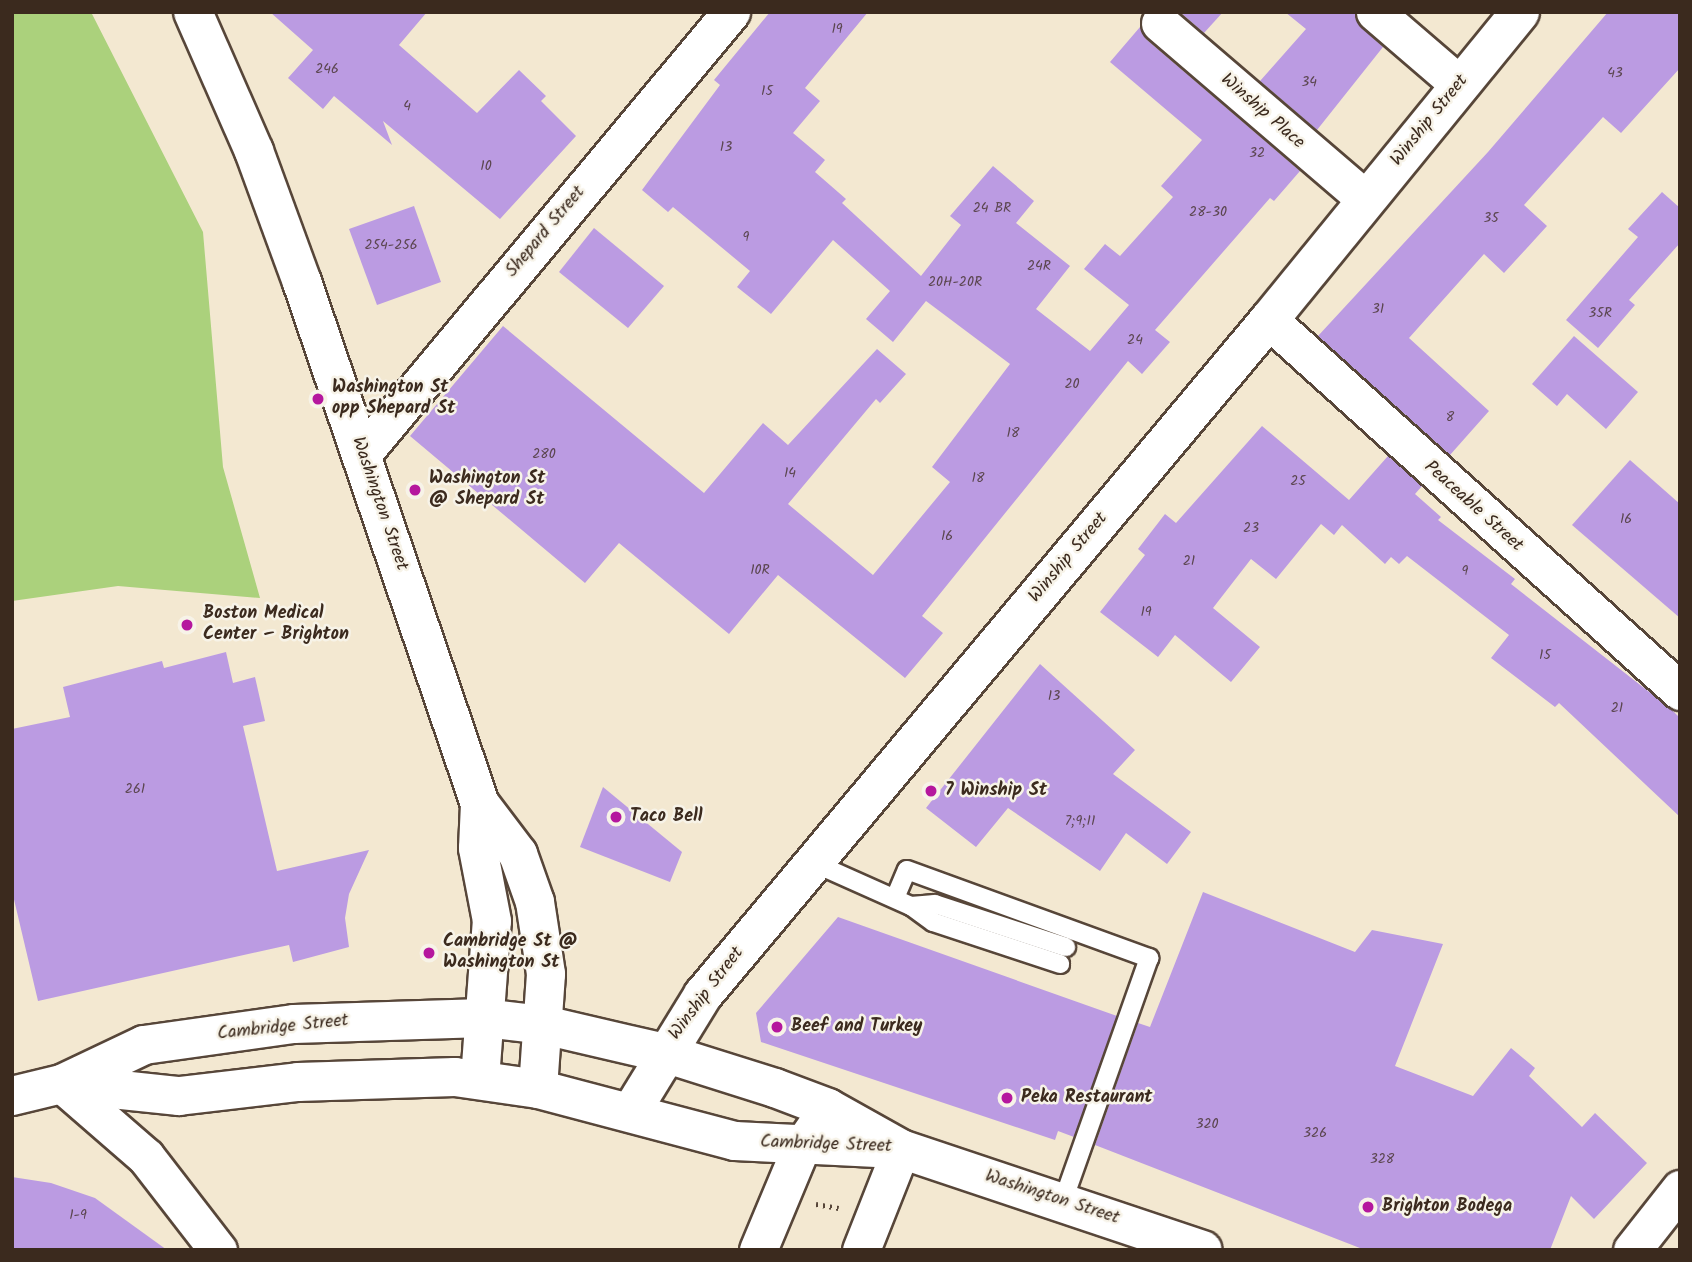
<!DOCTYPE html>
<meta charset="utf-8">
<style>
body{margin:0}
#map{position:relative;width:1692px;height:1262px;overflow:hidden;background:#f3e8d1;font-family:Kalam,sans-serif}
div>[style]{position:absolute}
.green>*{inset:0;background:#abd17c}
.building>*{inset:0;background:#bb9be2}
.path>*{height:4.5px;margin-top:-2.25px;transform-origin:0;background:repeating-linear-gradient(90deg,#574639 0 2px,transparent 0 7px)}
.roads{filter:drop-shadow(2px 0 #574639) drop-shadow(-2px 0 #574639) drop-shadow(0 2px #574639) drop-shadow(0 -2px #574639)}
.service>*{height:18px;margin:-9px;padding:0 9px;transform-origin:9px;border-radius:9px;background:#fff}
.minor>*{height:37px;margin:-18.5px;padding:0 18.5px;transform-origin:18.5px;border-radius:18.5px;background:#fff}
.secondary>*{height:38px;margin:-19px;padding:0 19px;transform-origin:19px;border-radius:19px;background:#fff}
.primary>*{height:38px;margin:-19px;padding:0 19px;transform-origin:19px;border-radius:19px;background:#fff}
.dots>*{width:19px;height:19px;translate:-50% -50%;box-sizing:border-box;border:4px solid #f7f3e8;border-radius:50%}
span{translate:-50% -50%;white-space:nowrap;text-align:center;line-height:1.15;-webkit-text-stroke:5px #f7f3e8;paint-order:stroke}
.number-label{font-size:14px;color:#5b464f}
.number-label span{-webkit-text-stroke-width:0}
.street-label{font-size:18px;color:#3b2a1e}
.poi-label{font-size:18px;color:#3b2a1e;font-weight:700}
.left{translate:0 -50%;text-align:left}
.frame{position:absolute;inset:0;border:14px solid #3b2a1e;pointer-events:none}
</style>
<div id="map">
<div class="green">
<i style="clip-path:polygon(12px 12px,91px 12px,203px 232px,223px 467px,260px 598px,118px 586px,12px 601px)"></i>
</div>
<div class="building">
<i style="clip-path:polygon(270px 12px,427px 12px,399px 45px,477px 113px,519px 70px,546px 96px,541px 101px,576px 136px,500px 219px,383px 121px,392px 145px,334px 96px,323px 109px,288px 78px,313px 50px)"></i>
<i style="clip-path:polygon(770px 12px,868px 12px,805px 88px,820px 101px,793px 133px,825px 160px,815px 172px,846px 199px,842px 203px,921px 276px,961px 225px,950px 216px,993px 166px,1034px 201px,1016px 223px,1070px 266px,1036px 309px,1090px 351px,1129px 305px,1084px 269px,1105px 244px,1120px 256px,1173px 197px,1161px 186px,1202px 140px,1110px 62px,1140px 27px,1146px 39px,1300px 171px,1274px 201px,1270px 198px,1155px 330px,1170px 342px,1142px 374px,1128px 361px,922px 616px,943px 633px,905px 678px,778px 575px,729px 634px,619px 543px,585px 583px,410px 436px,503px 326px,704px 493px,763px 423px,788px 445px,877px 349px,906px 374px,880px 403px,876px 399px,788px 504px,873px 575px,950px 482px,932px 467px,1010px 364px,926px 301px,893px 342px,866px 319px,890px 291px,833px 240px,771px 314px,737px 287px,750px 271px,673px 207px,668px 212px,642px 190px,720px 85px,714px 80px)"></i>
<i style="clip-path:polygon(1180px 12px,1223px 12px,1204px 33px)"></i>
<i style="clip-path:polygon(1285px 12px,1355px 12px,1361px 27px,1383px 47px,1317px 130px,1260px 81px,1306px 29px)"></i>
<i style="clip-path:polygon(1608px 12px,1680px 12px,1680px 68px,1621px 133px,1603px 117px,1524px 205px,1547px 226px,1504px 273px,1484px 254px,1409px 338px,1489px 411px,1450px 455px,1318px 336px,1488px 152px)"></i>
<i style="clip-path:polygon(1662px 192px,1680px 208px,1680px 243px,1629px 300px,1635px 305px,1598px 348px,1566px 320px,1638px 237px,1628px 229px)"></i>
<i style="clip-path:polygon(414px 206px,441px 282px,377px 305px,349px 229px)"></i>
<i style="clip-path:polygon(594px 228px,664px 286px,628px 328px,559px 272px)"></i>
<i style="clip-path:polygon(1574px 336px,1638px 392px,1606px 429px,1567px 394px,1557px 406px,1532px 384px)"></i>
<i style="clip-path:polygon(1262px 426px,1349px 500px,1388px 456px,1422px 486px,1415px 494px,1441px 517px,1438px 520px,1515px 579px,1511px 584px,1671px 709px,1680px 718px,1680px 817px,1559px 703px,1555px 707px,1491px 658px,1509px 635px,1407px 556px,1399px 564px,1391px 557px,1385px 564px,1342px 525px,1334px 535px,1321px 524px,1276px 579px,1251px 559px,1213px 608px,1260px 647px,1231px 682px,1175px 635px,1158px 657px,1100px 612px,1145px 555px,1138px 549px,1165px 514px,1176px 523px)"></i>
<i style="clip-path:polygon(1630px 460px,1680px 504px,1680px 618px,1572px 525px)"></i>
<i style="clip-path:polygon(226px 652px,233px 683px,255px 677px,265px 721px,243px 726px,277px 871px,369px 850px,349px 894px,345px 918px,349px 947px,293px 962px,289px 945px,38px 1001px,12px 891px,12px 729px,70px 717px,63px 687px,162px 661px,164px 668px)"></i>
<i style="clip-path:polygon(1040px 664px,1135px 750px,1113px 774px,1191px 832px,1167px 864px,1126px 833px,1100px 871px,1008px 808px,976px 847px,926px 808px)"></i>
<i style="clip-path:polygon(603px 787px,682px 852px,670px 882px,580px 847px)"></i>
<i style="clip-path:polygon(1203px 892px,1355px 952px,1372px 930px,1443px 944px,1395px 1066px,1473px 1096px,1511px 1048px,1535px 1068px,1529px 1076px,1582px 1127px,1595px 1113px,1647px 1163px,1594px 1219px,1571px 1196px,1550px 1250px,1365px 1250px,1095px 1145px,1138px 1023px,1150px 1027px)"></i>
<i style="clip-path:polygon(838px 917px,1117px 1016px,1074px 1137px,1058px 1131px,1055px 1140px,761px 1042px,756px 1013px)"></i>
<i style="clip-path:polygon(12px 1177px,51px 1183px,95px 1198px,167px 1250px,12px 1250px)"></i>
</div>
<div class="path">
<i style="left:816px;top:1204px;width:23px;rotate:10deg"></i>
</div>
<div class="roads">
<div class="service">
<i style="left:812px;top:862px;width:108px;rotate:24deg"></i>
<i style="left:911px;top:906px;width:27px;rotate:36deg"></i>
<i style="left:933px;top:922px;width:134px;rotate:18.3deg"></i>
<i style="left:895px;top:898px;width:30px;rotate:-67deg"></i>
<i style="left:907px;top:870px;width:258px;rotate:20deg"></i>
<i style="left:1149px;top:958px;width:258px;rotate:109.5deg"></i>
<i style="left:911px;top:906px;width:24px;rotate:-5deg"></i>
<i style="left:935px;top:904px;width:138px;rotate:18.2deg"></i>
</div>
<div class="minor">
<i style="left:1375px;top:12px;width:112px;rotate:40.7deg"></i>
<i style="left:1160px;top:23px;width:270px;rotate:40.6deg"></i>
<i style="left:1269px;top:320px;width:554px;rotate:42.07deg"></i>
<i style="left:362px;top:454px;width:576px;rotate:-50.14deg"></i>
<i style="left:62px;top:1084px;width:111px;rotate:41deg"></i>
<i style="left:146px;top:1157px;width:118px;rotate:52.3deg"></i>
<i style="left:758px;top:1250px;width:112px;rotate:-67.3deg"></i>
<i style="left:801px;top:1147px;width:47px;rotate:-55.3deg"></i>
<i style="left:861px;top:1250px;width:109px;rotate:-68.4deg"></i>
<i style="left:1632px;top:1250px;width:78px;rotate:-51.8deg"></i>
</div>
<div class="secondary">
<i style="left:193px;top:12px;width:152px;rotate:66.3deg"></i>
<i style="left:254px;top:151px;width:140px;rotate:69.9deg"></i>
<i style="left:302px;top:282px;width:552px;rotate:71.17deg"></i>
<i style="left:480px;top:804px;width:63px;rotate:52.8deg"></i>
<i style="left:518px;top:854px;width:51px;rotate:70.5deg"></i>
<i style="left:535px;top:902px;width:73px;rotate:81.3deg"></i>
<i style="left:546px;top:974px;width:115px;rotate:94deg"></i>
<i style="left:480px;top:1079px;width:158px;rotate:-85.7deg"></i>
<i style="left:492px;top:921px;width:74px;rotate:-100.9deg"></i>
<i style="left:478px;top:848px;width:44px;rotate:-87.4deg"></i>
<i style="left:631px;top:1112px;width:137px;rotate:-58.4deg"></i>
<i style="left:703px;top:995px;width:881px;rotate:-50.02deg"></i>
<i style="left:1269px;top:320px;width:397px;rotate:-50.8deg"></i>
</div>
<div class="primary">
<i style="left:64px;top:1084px;width:116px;rotate:6deg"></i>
<i style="left:179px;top:1096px;width:120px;rotate:-6.7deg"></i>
<i style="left:298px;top:1082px;width:157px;rotate:-1.8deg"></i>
<i style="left:455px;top:1077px;width:84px;rotate:8.2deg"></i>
<i style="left:538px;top:1089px;width:204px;rotate:14.8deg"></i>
<i style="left:735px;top:1141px;width:162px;rotate:2.8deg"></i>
<i style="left:12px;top:1096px;width:51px;rotate:-13.5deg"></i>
<i style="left:62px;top:1084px;width:91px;rotate:-25.4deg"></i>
<i style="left:144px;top:1045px;width:151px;rotate:-8deg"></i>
<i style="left:294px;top:1024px;width:190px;rotate:-1.8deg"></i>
<i style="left:484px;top:1018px;width:60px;rotate:6.7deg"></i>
<i style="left:544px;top:1025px;width:123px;rotate:13.1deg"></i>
<i style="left:664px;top:1053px;width:116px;rotate:17.5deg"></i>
<i style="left:775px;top:1088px;width:57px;rotate:20.7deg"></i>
<i style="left:828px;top:1108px;width:84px;rotate:29.3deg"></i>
<i style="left:901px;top:1149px;width:318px;rotate:18.5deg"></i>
</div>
</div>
<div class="dots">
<i style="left:318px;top:399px;background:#b5179e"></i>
<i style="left:415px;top:490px;background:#b5179e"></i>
<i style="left:187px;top:625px;background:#b5179e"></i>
<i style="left:931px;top:791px;background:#b5179e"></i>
<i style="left:616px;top:817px;background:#b5179e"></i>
<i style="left:429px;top:953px;background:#b5179e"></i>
<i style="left:777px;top:1027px;background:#b5179e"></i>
<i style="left:1007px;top:1098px;background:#b5179e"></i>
<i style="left:1368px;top:1207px;background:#b5179e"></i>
</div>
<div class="number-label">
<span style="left:837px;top:29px">19</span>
<span style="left:327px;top:69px">246</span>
<span style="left:1615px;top:73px">43</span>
<span style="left:1309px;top:82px">34</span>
<span style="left:767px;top:91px">15</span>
<span style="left:407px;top:106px">4</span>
<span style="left:726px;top:147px">13</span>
<span style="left:1257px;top:153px">32</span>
<span style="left:486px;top:166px">10</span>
<span style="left:992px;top:208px">24 BR</span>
<span style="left:1208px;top:212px">28-30</span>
<span style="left:1491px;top:218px">35</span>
<span style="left:746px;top:237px">9</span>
<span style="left:391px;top:245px">254-256</span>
<span style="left:1039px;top:266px">24R</span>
<span style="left:955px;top:282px">20H-20R</span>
<span style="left:1378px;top:309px">31</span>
<span style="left:1600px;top:313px">35R</span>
<span style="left:1135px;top:340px">24</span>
<span style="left:1072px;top:384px">20</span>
<span style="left:1450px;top:417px">8</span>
<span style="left:1013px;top:433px">18</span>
<span style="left:544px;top:454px">280</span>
<span style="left:790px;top:473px">14</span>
<span style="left:978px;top:478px">18</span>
<span style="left:1298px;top:481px">25</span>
<span style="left:1626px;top:519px">16</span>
<span style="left:1251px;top:528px">23</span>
<span style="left:947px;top:536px">16</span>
<span style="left:1189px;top:561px">21</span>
<span style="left:760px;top:570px">10R</span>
<span style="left:1465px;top:571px">9</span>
<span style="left:1146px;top:612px">19</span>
<span style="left:1545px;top:655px">15</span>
<span style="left:1054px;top:696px">13</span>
<span style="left:1617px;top:708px">21</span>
<span style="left:135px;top:789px">261</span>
<span style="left:1080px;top:821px">7;9;11</span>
<span style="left:1207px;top:1124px">320</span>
<span style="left:1315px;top:1133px">326</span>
<span style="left:1382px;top:1159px">328</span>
<span style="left:78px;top:1215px">1-9</span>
</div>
<div class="street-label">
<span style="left:1262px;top:112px;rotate:41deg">Winship Place</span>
<span style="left:1430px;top:121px;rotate:-51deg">Winship Street</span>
<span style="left:546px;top:232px;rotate:-50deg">Shepard Street</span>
<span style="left:379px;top:504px;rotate:71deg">Washington Street</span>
<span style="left:1473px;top:507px;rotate:42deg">Peaceable Street</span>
<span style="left:1069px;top:558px;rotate:-50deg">Winship Street</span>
<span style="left:707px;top:994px;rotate:-53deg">Winship Street</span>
<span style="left:283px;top:1028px;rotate:-6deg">Cambridge Street</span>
<span style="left:826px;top:1145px;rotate:2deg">Cambridge Street</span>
<span style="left:1052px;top:1198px;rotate:18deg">Washington Street</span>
</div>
<div class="poi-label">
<span class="left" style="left:332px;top:399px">Washington St<br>opp Shepard St</span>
<span class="left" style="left:429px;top:490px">Washington St<br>@ Shepard St</span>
<span class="left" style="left:203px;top:625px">Boston Medical<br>Center – Brighton</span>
<span class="left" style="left:945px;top:791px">7 Winship St</span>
<span class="left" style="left:630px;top:817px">Taco Bell</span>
<span class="left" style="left:443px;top:953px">Cambridge St @<br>Washington St</span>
<span class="left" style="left:791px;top:1027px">Beef and Turkey</span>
<span class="left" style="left:1021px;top:1098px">Peka Restaurant</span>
<span class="left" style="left:1382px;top:1207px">Brighton Bodega</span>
</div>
<div class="frame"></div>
</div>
